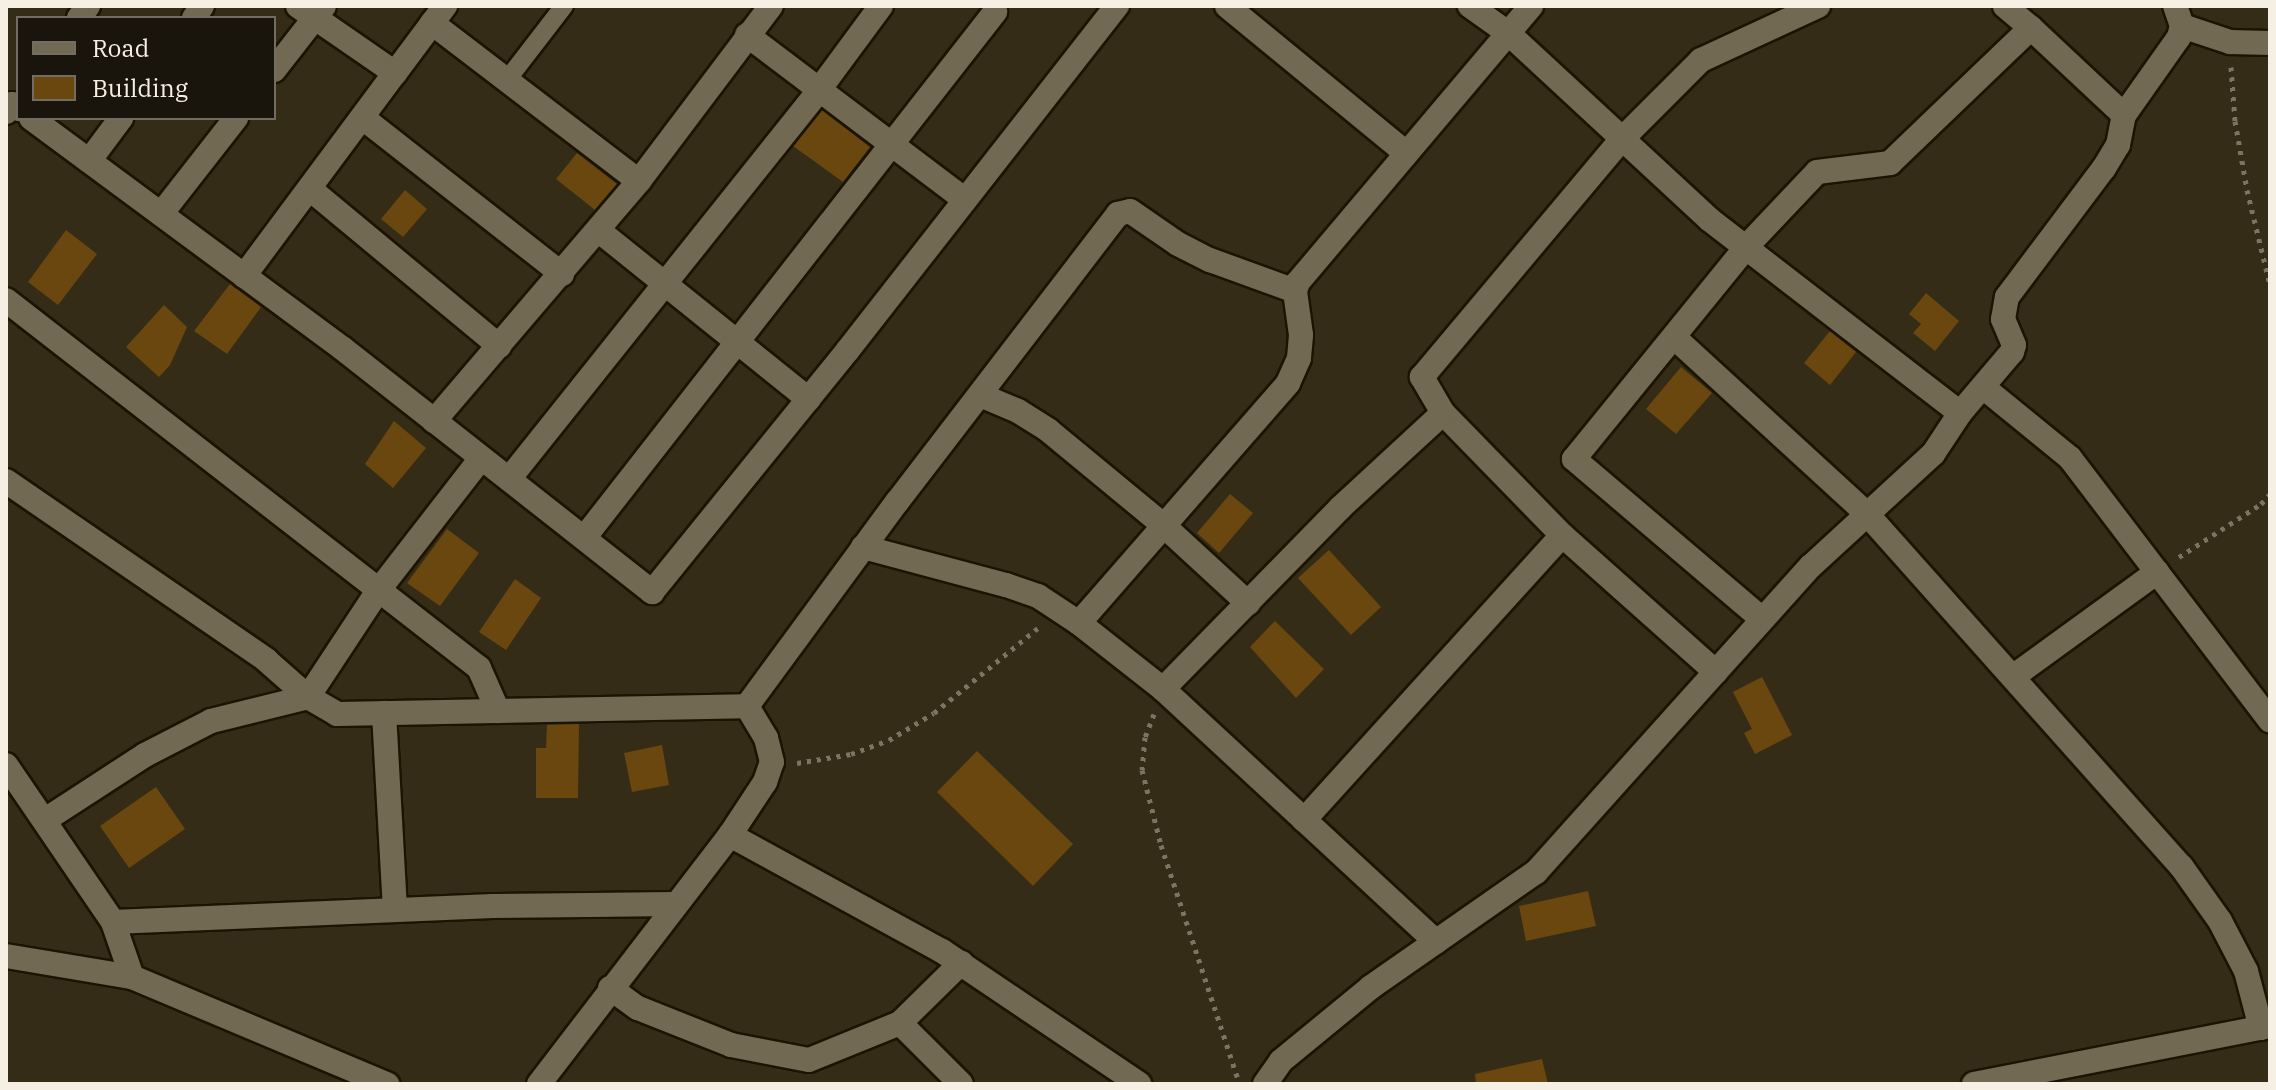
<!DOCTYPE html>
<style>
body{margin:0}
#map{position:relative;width:2276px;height:1090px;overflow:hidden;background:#352c17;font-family:"IBM Plex Serif",serif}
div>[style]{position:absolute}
.building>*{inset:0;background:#6a470e}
.path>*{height:5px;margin-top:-2.5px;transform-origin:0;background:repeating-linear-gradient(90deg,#7b7462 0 4px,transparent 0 10px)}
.roads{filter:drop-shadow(2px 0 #1c1402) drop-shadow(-2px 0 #1c1402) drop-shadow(0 2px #1c1402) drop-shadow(0 -2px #1c1402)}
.service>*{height:18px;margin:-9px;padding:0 9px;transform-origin:9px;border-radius:9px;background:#726952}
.minor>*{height:24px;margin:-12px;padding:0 12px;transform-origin:12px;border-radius:12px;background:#726952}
.tertiary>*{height:24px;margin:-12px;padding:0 12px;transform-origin:12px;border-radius:12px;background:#726952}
span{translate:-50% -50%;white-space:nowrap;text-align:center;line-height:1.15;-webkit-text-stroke:6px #19150c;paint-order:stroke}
.frame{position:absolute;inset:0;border:8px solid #f5f0e3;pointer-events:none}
.legend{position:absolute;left:16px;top:16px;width:260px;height:104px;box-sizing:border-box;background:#19150c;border:2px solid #716d62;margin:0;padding:10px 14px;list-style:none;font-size:24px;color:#f5f0e3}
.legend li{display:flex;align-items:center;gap:16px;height:40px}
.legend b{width:40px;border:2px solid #716d62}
</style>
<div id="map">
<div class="building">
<i style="clip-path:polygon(822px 110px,870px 147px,843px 182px,793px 146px)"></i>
<i style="clip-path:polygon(577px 153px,617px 184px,595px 210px,556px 179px)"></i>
<i style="clip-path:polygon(405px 190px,427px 209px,403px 237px,381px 219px)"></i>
<i style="clip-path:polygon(66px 230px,97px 254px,58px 305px,28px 282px)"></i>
<i style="clip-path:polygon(230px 284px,261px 307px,227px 354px,194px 331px)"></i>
<i style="clip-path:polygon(1926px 293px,1959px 321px,1935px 351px,1913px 333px,1921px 324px,1909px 314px)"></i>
<i style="clip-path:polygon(164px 305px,187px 327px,170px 365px,159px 377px,126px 347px)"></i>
<i style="clip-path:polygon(1830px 331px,1856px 352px,1830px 385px,1804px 363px)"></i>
<i style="clip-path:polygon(1681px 367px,1712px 393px,1676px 434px,1646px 409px)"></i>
<i style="clip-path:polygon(394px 421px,426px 448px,393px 488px,365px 464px)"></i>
<i style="clip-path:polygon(1230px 494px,1253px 513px,1219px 553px,1197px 533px)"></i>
<i style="clip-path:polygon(447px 529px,479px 553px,440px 606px,407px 583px)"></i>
<i style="clip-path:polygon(1329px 550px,1381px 607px,1351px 635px,1298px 578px)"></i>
<i style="clip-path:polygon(515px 579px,541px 598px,506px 650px,479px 632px)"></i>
<i style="clip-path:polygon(1275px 621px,1324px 669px,1296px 698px,1250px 647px)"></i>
<i style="clip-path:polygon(1762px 677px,1792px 735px,1755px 754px,1744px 733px,1752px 729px,1733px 692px)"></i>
<i style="clip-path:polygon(579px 724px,578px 798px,536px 798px,536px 748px,546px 748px,547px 725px)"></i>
<i style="clip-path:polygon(662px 745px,669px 785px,632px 792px,624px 753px)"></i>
<i style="clip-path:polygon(977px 751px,1073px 844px,1033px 886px,937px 792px)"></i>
<i style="clip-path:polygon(156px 787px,185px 829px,129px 868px,100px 826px)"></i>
<i style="clip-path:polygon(1588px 891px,1596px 926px,1526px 941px,1519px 906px)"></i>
<i style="clip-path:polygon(1542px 1059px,1548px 1084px,1476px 1084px,1475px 1074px)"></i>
</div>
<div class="path">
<i style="left:2231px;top:67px;width:54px;rotate:85.8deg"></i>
<i style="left:2235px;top:121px;width:70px;rotate:80.1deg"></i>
<i style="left:2247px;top:190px;width:98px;rotate:76.4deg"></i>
<i style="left:2179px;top:557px;width:98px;rotate:-32.9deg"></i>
<i style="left:2261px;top:504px;width:13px;rotate:-48deg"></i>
<i style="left:1154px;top:714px;width:25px;rotate:111deg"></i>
<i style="left:1145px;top:737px;width:33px;rotate:95deg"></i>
<i style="left:1142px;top:770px;width:77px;rotate:75.8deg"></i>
<i style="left:1161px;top:845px;width:246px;rotate:71.8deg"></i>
<i style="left:797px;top:763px;width:55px;rotate:-9.5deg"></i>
<i style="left:851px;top:754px;width:40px;rotate:-20.2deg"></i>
<i style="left:889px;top:740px;width:52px;rotate:-31deg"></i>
<i style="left:934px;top:713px;width:134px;rotate:-39.3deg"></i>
</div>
<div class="roads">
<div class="service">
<i style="left:507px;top:80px;width:93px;rotate:-52.4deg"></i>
</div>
<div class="minor">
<i style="left:298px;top:6px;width:118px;rotate:34.6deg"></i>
<i style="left:395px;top:73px;width:84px;rotate:-53.3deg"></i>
<i style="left:1227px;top:6px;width:232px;rotate:39.4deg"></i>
<i style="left:79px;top:18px;width:15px;rotate:-53deg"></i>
<i style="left:194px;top:18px;width:14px;rotate:-56deg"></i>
<i style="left:432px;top:23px;width:260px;rotate:37.4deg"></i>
<i style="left:2182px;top:26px;width:51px;rotate:18.4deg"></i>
<i style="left:2230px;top:42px;width:40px;rotate:1.4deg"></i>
<i style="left:2031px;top:28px;width:127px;rotate:43.1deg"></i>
<i style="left:747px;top:35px;width:273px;rotate:37.1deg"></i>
<i style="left:274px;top:70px;width:81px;rotate:-52deg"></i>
<i style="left:6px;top:112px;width:10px;rotate:-53deg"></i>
<i style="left:12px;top:104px;width:8px;rotate:40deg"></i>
<i style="left:31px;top:118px;width:387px;rotate:36.5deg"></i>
<i style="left:342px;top:348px;width:395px;rotate:38.2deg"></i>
<i style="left:652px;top:592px;width:311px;rotate:-51deg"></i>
<i style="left:848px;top:350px;width:437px;rotate:-52deg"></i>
<i style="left:363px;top:118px;width:253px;rotate:38.1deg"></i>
<i style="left:89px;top:161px;width:54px;rotate:-53.3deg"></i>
<i style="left:310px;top:189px;width:246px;rotate:39.7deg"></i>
<i style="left:161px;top:214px;width:122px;rotate:-52deg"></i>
<i style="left:598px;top:230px;width:270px;rotate:38.8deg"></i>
<i style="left:244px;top:276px;width:253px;rotate:-53.4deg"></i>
<i style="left:6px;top:300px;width:599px;rotate:37.88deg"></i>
<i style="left:479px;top:668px;width:47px;rotate:66.2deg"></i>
<i style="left:1675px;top:338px;width:260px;rotate:42.5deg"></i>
<i style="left:1867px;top:514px;width:472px;rotate:48.3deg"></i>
<i style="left:2181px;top:866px;width:67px;rotate:54.7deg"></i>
<i style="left:2220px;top:921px;width:56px;rotate:62.5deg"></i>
<i style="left:2246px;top:971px;width:59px;rotate:75.3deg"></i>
<i style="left:1983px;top:387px;width:112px;rotate:39.2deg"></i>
<i style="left:2070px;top:458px;width:330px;rotate:52.7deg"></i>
<i style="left:980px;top:395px;width:41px;rotate:22.8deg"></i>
<i style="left:1018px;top:411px;width:36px;rotate:32deg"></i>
<i style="left:1048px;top:430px;width:148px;rotate:39.5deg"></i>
<i style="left:1162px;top:524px;width:117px;rotate:42.6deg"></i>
<i style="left:1443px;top:413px;width:170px;rotate:45.7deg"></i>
<i style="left:1562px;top:535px;width:206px;rotate:41.7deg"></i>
<i style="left:1960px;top:413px;width:80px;rotate:-49.6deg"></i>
<i style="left:2012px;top:352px;width:7px;rotate:-74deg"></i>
<i style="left:2014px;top:345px;width:28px;rotate:-113deg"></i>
<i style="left:2003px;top:319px;width:22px;rotate:-80deg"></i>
<i style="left:2007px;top:297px;width:161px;rotate:-53.1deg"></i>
<i style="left:2104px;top:168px;width:27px;rotate:-59deg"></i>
<i style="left:2118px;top:145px;width:31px;rotate:-79deg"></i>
<i style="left:2124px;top:115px;width:95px;rotate:-54.8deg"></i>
<i style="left:2179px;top:37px;width:11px;rotate:-75deg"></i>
<i style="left:2182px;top:26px;width:21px;rotate:-109deg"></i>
<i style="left:434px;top:421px;width:316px;rotate:-49.5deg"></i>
<i style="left:639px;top:181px;width:219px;rotate:-53deg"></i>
<i style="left:509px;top:479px;width:497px;rotate:-51.4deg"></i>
<i style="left:819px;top:90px;width:104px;rotate:-53.6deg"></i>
<i style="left:6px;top:481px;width:316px;rotate:34.5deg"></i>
<i style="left:266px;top:660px;width:56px;rotate:41.4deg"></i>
<i style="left:308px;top:697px;width:34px;rotate:30deg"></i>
<i style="left:337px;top:714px;width:410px;rotate:-1.1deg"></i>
<i style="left:747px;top:706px;width:253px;rotate:-53.7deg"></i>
<i style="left:897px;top:502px;width:363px;rotate:-52.5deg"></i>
<i style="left:1118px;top:214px;width:12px;rotate:-14deg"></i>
<i style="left:1130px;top:211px;width:58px;rotate:34.5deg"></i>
<i style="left:1178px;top:244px;width:36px;rotate:27deg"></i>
<i style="left:1210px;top:260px;width:90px;rotate:20deg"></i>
<i style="left:584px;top:538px;width:668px;rotate:-52deg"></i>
<i style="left:863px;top:547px;width:148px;rotate:14.9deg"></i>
<i style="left:1006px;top:585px;width:34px;rotate:19deg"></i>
<i style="left:1038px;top:596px;width:49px;rotate:33.4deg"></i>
<i style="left:1079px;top:623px;width:107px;rotate:38.2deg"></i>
<i style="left:1163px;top:689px;width:372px;rotate:42.8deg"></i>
<i style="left:1762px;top:619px;width:247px;rotate:-139.6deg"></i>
<i style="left:1574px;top:459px;width:273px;rotate:-50.9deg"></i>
<i style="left:1746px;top:247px;width:103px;rotate:-46.6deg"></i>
<i style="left:1817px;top:172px;width:74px;rotate:-7deg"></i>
<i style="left:1890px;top:163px;width:195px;rotate:-43.8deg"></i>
<i style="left:2031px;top:28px;width:34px;rotate:-140deg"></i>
<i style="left:1079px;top:623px;width:318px;rotate:-48.9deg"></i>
<i style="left:1288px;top:383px;width:27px;rotate:-66deg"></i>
<i style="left:1299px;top:358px;width:23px;rotate:-85deg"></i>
<i style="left:1301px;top:335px;width:44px;rotate:-97.8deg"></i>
<i style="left:1295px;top:291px;width:9px;rotate:-72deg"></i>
<i style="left:1298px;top:282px;width:361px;rotate:-49.8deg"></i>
<i style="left:2014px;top:676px;width:177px;rotate:-36deg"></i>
<i style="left:1163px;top:689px;width:253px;rotate:-45.6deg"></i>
<i style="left:1340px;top:508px;width:140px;rotate:-42.7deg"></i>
<i style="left:1443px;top:413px;width:42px;rotate:-120.3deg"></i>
<i style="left:1422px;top:377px;width:309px;rotate:-50deg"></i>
<i style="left:1621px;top:140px;width:113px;rotate:-45deg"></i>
<i style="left:1701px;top:60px;width:129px;rotate:-24.8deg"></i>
<i style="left:384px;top:713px;width:197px;rotate:86.8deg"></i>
<i style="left:6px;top:765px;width:190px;rotate:55.7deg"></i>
<i style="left:113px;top:922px;width:58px;rotate:70.9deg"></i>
<i style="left:45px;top:820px;width:119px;rotate:-33deg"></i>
<i style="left:145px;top:755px;width:74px;rotate:-27.3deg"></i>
<i style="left:211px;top:721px;width:100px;rotate:-13.9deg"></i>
<i style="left:308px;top:697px;width:127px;rotate:-56.6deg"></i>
<i style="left:378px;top:591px;width:168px;rotate:-52.2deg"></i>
<i style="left:1304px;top:820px;width:384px;rotate:-47.8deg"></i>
<i style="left:730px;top:835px;width:242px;rotate:28.7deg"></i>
<i style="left:942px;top:951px;width:238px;rotate:34deg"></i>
<i style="left:113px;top:922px;width:380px;rotate:-2.4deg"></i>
<i style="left:493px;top:906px;width:182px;rotate:-0.6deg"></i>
<i style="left:610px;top:988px;width:34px;rotate:36deg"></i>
<i style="left:638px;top:1008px;width:100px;rotate:21.7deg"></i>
<i style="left:731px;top:1045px;width:79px;rotate:10.9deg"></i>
<i style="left:809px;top:1060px;width:98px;rotate:-22.1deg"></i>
<i style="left:900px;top:1023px;width:86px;rotate:-44.5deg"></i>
<i style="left:900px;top:1023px;width:86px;rotate:45deg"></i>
<i style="left:539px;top:1084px;width:314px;rotate:-52.5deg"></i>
<i style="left:730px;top:835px;width:64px;rotate:-56.6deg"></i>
<i style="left:765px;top:782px;width:21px;rotate:-71deg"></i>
<i style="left:772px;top:762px;width:25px;rotate:-104deg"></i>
<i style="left:766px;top:738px;width:37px;rotate:-121deg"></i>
<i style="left:1265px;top:1084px;width:28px;rotate:-55deg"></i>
<i style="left:1281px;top:1061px;width:117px;rotate:-39.4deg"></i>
<i style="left:1371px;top:987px;width:201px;rotate:-34.9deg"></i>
<i style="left:1536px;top:872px;width:411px;rotate:-48.1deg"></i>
<i style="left:1811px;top:566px;width:166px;rotate:-42.6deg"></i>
<i style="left:1933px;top:454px;width:49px;rotate:-56.6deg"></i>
<i style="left:1960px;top:413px;width:317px;rotate:-142.3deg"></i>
<i style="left:1709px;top:219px;width:274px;rotate:-137.2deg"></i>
<i style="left:1508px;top:33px;width:47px;rotate:-144.6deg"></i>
</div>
<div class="tertiary">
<i style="left:6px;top:956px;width:128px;rotate:9.5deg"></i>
<i style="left:132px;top:977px;width:277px;rotate:22.8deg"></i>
<i style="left:1974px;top:1084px;width:302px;rotate:-11.1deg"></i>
</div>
</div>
<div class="frame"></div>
<ul class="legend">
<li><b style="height:10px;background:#726952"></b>Road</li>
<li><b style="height:22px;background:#6a470e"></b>Building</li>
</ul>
</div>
